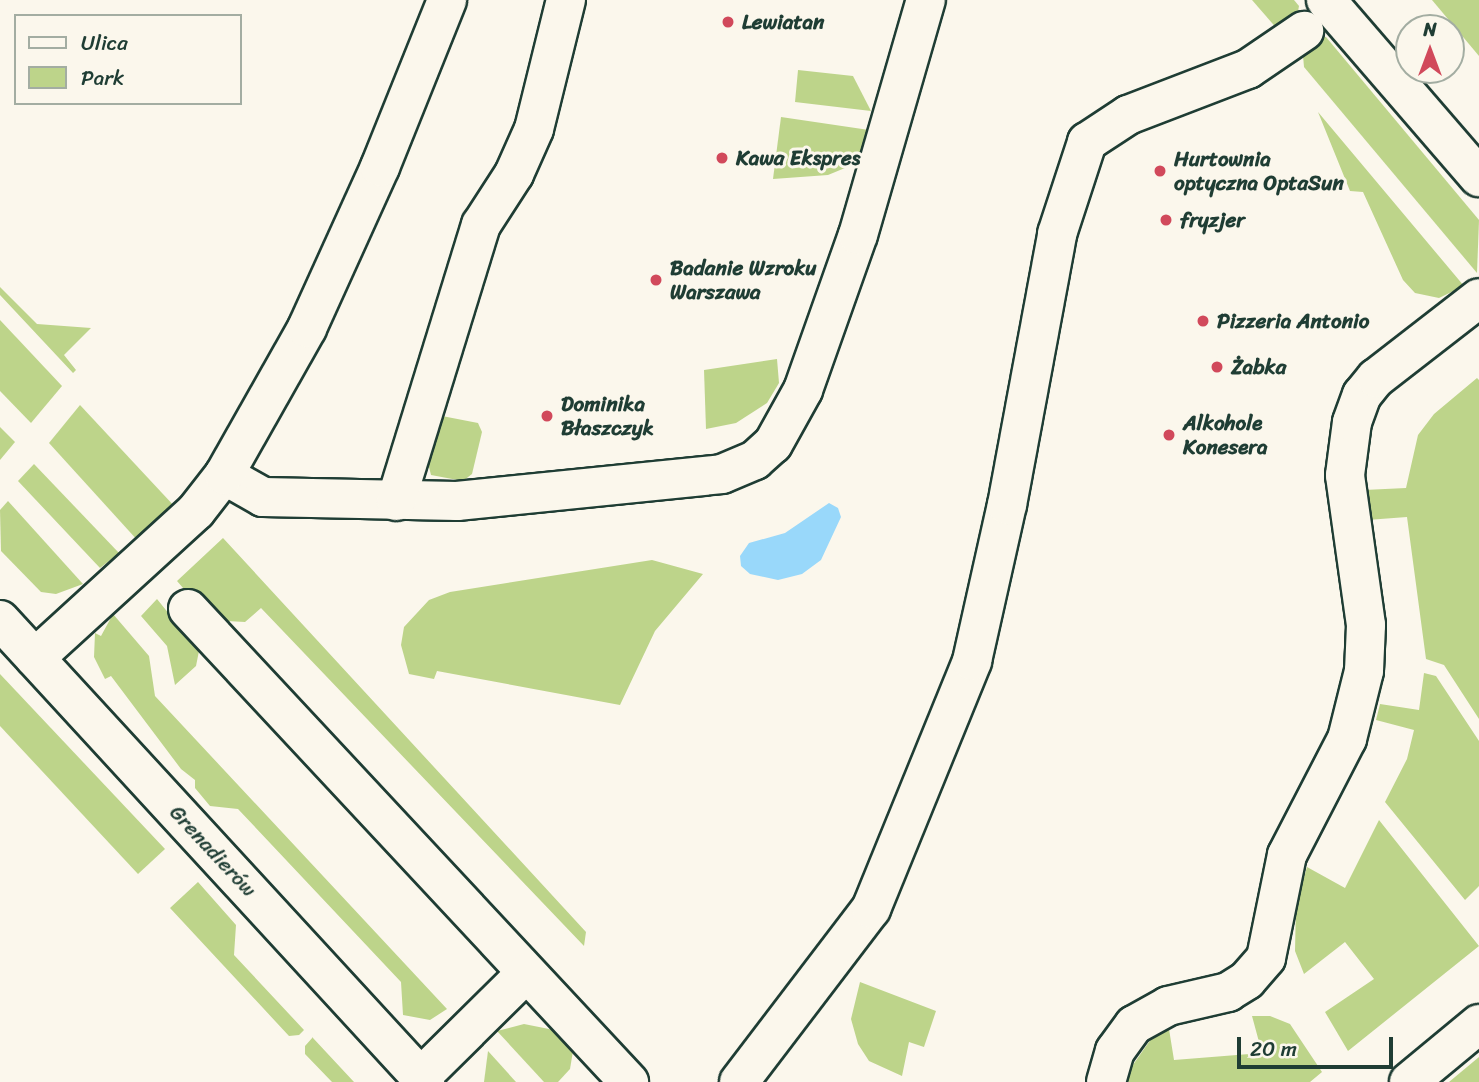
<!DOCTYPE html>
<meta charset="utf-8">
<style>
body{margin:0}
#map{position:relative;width:1479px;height:1082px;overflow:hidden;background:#fbf7ec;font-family:Sriracha,sans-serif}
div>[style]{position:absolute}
.green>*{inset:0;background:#bdd48a}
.water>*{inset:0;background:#99d8fa}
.roads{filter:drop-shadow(2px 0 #1f3d34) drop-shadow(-2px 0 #1f3d34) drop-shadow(0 2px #1f3d34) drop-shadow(0 -2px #1f3d34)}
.minor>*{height:38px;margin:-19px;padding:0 19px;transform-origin:19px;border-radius:19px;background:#fbf7ec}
.dots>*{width:19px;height:19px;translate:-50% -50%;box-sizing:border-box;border:4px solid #fbf7ec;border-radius:50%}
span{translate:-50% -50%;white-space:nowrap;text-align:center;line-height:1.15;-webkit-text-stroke:6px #fbf7ec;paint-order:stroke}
.poi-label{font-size:21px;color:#1f3d34;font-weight:700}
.left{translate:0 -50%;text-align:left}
.street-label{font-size:21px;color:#1f3d34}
.legend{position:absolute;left:14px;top:14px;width:228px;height:91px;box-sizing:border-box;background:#fbf7ec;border:2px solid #a3ada2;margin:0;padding:9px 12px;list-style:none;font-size:21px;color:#1f3d34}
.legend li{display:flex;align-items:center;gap:14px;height:35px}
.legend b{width:35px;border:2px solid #a3ada2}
.north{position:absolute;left:1395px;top:14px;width:70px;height:70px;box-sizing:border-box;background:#fbf7ec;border:2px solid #a3ada2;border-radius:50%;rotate:0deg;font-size:19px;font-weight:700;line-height:28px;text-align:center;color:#1f3d34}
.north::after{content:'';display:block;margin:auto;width:24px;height:32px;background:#d1495b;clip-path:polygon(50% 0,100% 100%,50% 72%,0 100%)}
.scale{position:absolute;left:1237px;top:1037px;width:156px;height:32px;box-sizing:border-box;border:4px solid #1f3d34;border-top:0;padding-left:9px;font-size:21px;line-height:24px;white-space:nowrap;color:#1f3d34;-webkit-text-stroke:5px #fbf7ec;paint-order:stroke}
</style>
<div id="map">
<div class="green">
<i style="clip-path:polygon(1252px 0,1294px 0,1299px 6px,1297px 17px,1279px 31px)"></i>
<i style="clip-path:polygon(1432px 0,1479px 0,1479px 56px)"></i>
<i style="clip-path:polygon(1313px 36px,1326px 37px,1479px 220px,1477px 273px,1304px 67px,1302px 44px)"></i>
<i style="clip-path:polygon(798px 70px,853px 76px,871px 111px,795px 102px)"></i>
<i style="clip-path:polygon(1318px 112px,1464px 286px,1439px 298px,1415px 293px,1403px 280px,1363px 192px,1350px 191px)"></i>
<i style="clip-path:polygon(781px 117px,869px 130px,866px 148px,845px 168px,828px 175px,773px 179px)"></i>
<i style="clip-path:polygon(0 287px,37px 324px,91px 328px,64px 355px,76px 370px,73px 373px,0 295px)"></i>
<i style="clip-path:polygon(0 320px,62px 386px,31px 423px,0 391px)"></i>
<i style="clip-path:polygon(777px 359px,779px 383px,767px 403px,736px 423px,706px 429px,704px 370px)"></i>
<i style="clip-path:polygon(1477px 378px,1479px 380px,1479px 719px,1444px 665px,1426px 659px,1407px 517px,1367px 520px,1364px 490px,1406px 488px,1418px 435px,1434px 414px)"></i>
<i style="clip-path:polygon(80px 405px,176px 508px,139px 542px,49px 443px)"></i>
<i style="clip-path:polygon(442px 416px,478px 423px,482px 432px,472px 474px,463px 481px,431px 475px,428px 463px,436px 421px)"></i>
<i style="clip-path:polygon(0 427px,15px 442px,0 460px)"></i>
<i style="clip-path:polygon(34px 464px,119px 553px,100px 568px,18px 481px)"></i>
<i style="clip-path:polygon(8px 501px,83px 584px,56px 594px,41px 592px,1px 551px,0 510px)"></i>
<i style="clip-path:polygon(223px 538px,586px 932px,584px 946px,261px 608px,245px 622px,227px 621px,204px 598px,190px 596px,177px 581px)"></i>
<i style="clip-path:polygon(652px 560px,703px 574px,655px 631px,620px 705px,437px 671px,434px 679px,409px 674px,401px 645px,404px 627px,429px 600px,450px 592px)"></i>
<i style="clip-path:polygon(157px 599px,199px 651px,196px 666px,175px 685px,167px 646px,141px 616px)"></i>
<i style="clip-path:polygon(113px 614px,149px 656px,155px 696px,447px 1009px,430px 1020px,403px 1015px,401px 982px,238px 809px,210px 806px,195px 788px,195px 780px,181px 769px,111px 676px,105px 679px,94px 657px,95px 633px,101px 636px)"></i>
<i style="clip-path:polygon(1424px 673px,1436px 676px,1479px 741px,1479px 886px,1465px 900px,1385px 802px,1407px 759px,1414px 730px,1376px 720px,1380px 704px,1419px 710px)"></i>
<i style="clip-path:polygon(0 674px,165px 849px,138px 874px,0 726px)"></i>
<i style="clip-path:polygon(1379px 820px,1479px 946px,1348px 1051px,1325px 1012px,1374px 979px,1345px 942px,1304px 974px,1295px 951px,1296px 905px,1307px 867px,1345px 888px)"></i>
<i style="clip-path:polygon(198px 882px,236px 925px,234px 955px,304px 1030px,299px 1035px,289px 1036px,170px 908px)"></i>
<i style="clip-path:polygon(860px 982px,936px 1011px,924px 1047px,909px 1042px,902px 1076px,869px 1061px,858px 1044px,851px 1019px)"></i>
<i style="clip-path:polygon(1252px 1016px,1270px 1016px,1290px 1024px,1322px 1072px,1310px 1082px,1121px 1082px,1151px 1039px,1169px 1029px,1174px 1060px,1262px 1053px)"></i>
<i style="clip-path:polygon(524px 1024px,554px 1030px,573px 1051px,570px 1069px,558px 1082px,544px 1082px,497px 1031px)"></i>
<i style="clip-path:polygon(313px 1037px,313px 1038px,354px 1082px,332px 1082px,305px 1054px,305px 1046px)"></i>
<i style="clip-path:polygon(488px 1051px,516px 1082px,484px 1082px)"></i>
<i style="clip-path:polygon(1479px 1057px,1479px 1082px,1449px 1082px)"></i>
</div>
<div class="water">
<i style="clip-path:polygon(829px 503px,838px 508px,841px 517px,821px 560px,802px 574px,778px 580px,750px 574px,741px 566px,740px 556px,749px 543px,785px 533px)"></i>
</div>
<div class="roads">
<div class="minor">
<i style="left:1326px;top:0;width:234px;rotate:49.2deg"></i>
<i style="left:224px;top:475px;width:45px;rotate:29.4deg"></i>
<i style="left:263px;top:497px;width:194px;rotate:1.2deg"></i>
<i style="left:457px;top:501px;width:266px;rotate:-5.8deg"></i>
<i style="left:722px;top:474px;width:36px;rotate:-23deg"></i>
<i style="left:755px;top:460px;width:24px;rotate:-42deg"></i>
<i style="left:773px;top:444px;width:62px;rotate:-60.9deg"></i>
<i style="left:803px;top:390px;width:164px;rotate:-70.5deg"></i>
<i style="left:858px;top:235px;width:245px;rotate:-73.9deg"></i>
<i style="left:396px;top:501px;width:289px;rotate:-72.9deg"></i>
<i style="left:481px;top:225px;width:61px;rotate:-57.1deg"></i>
<i style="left:514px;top:174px;width:49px;rotate:-66deg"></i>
<i style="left:534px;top:129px;width:133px;rotate:-76.1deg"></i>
<i style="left:188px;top:609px;width:647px;rotate:47.01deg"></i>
<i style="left:0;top:620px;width:628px;rotate:47.39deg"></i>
<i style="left:35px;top:658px;width:218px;rotate:-42.4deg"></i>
<i style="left:196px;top:511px;width:46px;rotate:-52.1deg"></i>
<i style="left:224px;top:475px;width:169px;rotate:-60.5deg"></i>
<i style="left:307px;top:328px;width:177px;rotate:-65.6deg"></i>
<i style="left:380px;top:167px;width:180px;rotate:-68.1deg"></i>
<i style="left:421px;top:1077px;width:148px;rotate:-44.7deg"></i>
<i style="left:739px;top:1082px;width:218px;rotate:-52.7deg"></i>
<i style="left:871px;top:909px;width:268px;rotate:-67.8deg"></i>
<i style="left:972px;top:661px;width:160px;rotate:-77.4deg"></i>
<i style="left:1007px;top:505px;width:276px;rotate:-79.5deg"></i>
<i style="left:1057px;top:234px;width:97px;rotate:-71.9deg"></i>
<i style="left:1087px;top:142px;width:49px;rotate:-33.4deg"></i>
<i style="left:1128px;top:115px;width:129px;rotate:-21deg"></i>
<i style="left:1248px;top:69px;width:68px;rotate:-34.2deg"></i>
<i style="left:1106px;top:1082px;width:32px;rotate:-74deg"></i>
<i style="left:1115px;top:1051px;width:32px;rotate:-54deg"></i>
<i style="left:1134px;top:1025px;width:39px;rotate:-29deg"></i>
<i style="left:1168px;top:1006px;width:62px;rotate:-13.1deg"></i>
<i style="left:1228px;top:992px;width:22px;rotate:-32deg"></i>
<i style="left:1247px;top:980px;width:29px;rotate:-49deg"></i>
<i style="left:1266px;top:958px;width:105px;rotate:-78.5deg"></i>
<i style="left:1287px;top:855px;width:131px;rotate:-62.7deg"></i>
<i style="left:1347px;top:739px;width:70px;rotate:-76deg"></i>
<i style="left:1364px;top:671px;width:46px;rotate:-87.5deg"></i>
<i style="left:1366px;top:625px;width:151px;rotate:-98deg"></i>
<i style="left:1345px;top:475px;width:53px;rotate:-82.5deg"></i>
<i style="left:1352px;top:422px;width:29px;rotate:-70deg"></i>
<i style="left:1362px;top:395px;width:22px;rotate:-51deg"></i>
<i style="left:1376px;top:378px;width:130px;rotate:-37.8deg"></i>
<i style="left:1409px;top:1082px;width:91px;rotate:-39.6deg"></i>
</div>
</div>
<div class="dots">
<i style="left:728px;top:22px;background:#d1495b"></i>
<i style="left:722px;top:158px;background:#d1495b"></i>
<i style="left:1160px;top:171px;background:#d1495b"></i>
<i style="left:1166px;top:220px;background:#d1495b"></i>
<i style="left:656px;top:280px;background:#d1495b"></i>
<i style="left:1203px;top:321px;background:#d1495b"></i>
<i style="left:1217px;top:367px;background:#d1495b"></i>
<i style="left:547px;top:416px;background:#d1495b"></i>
<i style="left:1169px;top:435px;background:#d1495b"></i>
</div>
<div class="poi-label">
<span class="left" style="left:742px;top:22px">Lewiatan</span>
<span class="left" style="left:736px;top:158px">Kawa Ekspres</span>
<span class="left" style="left:1174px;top:171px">Hurtownia<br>optyczna OptaSun</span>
<span class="left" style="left:1180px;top:220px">fryzjer</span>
<span class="left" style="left:670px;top:280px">Badanie Wzroku<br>Warszawa</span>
<span class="left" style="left:1217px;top:321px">Pizzeria Antonio</span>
<span class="left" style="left:1231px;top:367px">Żabka</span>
<span class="left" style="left:561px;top:416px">Dominika<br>Błaszczyk</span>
<span class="left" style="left:1183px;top:435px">Alkohole<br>Konesera</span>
</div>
<div class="street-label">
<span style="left:213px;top:851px;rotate:47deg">Grenadierów</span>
</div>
<ul class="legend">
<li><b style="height:9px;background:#fbf7ec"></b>Ulica</li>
<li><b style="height:19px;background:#bdd48a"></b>Park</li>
</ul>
<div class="north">N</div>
<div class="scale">20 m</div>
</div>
